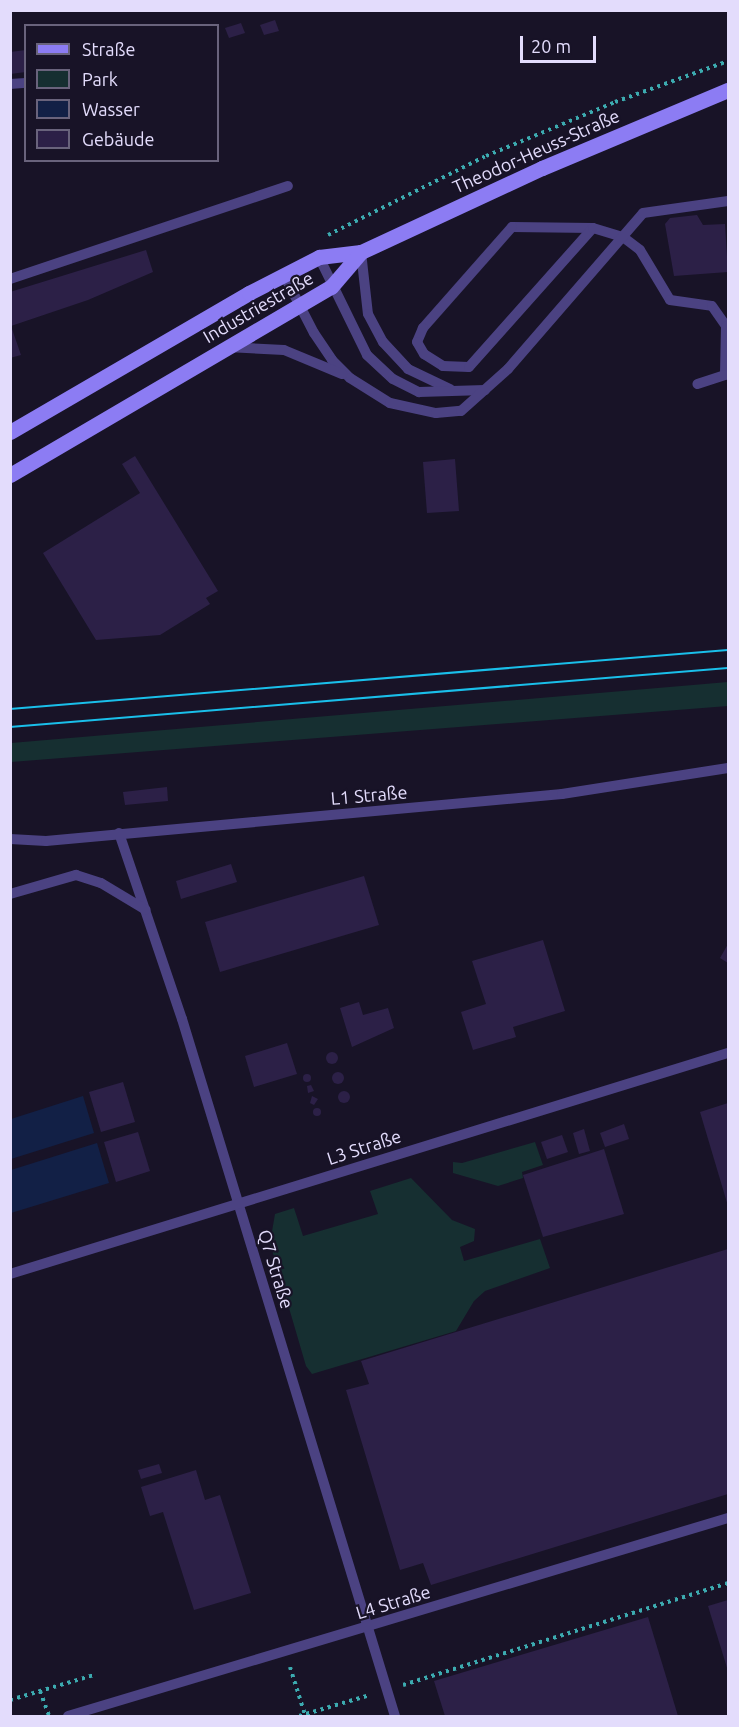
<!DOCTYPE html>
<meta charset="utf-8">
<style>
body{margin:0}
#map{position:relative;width:739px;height:1727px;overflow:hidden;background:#181327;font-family:Ubuntu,sans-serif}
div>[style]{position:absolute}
.green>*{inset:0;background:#162f31}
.water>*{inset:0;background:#122046}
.building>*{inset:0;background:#2c2047}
.round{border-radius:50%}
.path>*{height:4px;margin-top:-2px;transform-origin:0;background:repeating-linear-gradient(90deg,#3cabb0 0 3px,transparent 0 7.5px)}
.service>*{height:10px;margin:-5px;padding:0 5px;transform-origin:5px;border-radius:5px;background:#4b4282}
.secondary>*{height:15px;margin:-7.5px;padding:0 7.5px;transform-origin:7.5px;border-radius:7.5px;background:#8c7cf3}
.tram>*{height:1.5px;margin:-0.75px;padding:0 0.75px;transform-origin:0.75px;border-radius:0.75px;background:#1abfea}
span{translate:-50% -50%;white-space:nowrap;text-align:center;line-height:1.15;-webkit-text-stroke:4.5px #181327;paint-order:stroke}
.street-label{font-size:18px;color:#e3dcfc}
.frame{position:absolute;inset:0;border:12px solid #e3dcfc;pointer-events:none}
.legend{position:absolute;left:24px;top:24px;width:195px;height:138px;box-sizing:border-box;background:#181327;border:2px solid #69637c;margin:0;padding:8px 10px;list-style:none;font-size:18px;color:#e3dcfc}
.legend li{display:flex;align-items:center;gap:12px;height:30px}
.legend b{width:30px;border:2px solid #69637c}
.scale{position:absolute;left:520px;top:36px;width:76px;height:27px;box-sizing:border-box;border:3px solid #e3dcfc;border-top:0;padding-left:8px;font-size:18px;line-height:21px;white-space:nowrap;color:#e3dcfc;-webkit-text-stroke:4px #181327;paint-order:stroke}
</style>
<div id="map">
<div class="green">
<i style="clip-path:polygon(728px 682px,728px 706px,11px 762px,11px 743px)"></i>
<i style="clip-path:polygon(535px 1142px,543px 1165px,522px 1172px,523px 1178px,498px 1186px,453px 1173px,453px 1162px,462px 1163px)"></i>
<i style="clip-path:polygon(411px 1178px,452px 1220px,475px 1229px,474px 1241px,460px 1247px,464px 1261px,540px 1239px,550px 1268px,485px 1291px,474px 1301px,456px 1331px,312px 1374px,306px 1366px,270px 1243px,275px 1214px,294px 1208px,303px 1236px,378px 1214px,370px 1191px)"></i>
</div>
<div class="water">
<i style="clip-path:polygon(83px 1096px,94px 1133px,11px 1159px,11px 1119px)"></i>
<i style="clip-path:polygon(97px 1143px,109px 1183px,11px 1213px,11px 1170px)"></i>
</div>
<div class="building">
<i style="clip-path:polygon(275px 20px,279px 31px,264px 35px,260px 25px)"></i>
<i style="clip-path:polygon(241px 23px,245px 33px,229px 38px,225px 28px)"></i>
<i style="clip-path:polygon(26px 50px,26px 72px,10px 74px,10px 52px)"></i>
<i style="clip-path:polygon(697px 215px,703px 225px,725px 224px,728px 272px,674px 276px,665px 224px,670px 218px)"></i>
<i style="clip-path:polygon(146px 250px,153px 272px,88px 300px,11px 326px,21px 355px,10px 358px,10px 292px)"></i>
<i style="clip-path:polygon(135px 456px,218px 591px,206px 598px,210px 604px,160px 635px,96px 640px,43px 553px,140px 493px,122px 464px)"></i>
<i style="clip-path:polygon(455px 459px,459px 511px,427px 513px,423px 462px)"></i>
<i style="clip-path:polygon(167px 787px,168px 801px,125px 805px,123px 792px)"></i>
<i style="clip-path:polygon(231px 864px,237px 882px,181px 899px,176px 881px)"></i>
<i style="clip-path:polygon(364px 876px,379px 925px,220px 972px,205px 922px)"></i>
<i style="clip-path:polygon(543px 940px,565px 1011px,513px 1027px,516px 1037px,473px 1050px,461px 1012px,486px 1004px,472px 961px)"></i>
<i style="clip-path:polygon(728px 944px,728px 963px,720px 958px)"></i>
<i style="clip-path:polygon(359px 1002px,363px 1015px,388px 1008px,394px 1028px,352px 1047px,340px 1008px)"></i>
<i style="clip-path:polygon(287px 1043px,297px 1074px,254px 1087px,245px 1056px)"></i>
<i class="round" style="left:326px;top:1052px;width:12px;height:12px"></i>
<i class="round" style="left:332px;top:1072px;width:12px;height:12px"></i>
<i class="round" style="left:303px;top:1074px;width:8px;height:8px"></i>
<i style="clip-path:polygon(123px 1082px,135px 1122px,101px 1132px,89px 1092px)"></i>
<i style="clip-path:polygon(311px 1085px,314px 1091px,308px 1093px,307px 1086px)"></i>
<i class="round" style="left:338px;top:1091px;width:12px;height:12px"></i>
<i style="clip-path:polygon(312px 1096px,318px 1099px,314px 1105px,310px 1103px)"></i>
<i style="clip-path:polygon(728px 1103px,728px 1206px,700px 1112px)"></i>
<i class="round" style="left:313px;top:1108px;width:8px;height:8px"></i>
<i style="clip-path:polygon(624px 1124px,629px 1139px,605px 1147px,600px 1133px)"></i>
<i style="clip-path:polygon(584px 1129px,590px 1151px,579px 1154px,573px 1133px)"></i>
<i style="clip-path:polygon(138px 1132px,150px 1171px,116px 1182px,104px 1142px)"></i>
<i style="clip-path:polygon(562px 1135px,568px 1152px,547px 1159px,541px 1142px)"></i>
<i style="clip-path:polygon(604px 1149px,624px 1214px,543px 1237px,523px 1175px)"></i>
<i style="clip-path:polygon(728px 1249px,728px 1494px,431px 1585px,423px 1563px,400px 1570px,346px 1390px,369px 1384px,361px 1361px)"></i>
<i style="clip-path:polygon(159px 1464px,162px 1473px,141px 1479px,138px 1470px)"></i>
<i style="clip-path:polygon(196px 1470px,205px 1500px,220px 1495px,251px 1593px,194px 1610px,163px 1512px,150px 1516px,141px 1487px)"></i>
<i style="clip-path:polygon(728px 1600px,728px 1671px,708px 1606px)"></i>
<i style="clip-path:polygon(648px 1617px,678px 1716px,445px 1716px,434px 1681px)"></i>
</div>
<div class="path">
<i style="left:328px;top:235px;width:177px;rotate:-26.6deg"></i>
<i style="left:486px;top:156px;width:140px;rotate:-22.7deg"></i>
<i style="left:615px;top:102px;width:120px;rotate:-19.9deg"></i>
<i style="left:290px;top:1667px;width:50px;rotate:72.6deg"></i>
<i style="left:403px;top:1685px;width:341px;rotate:-17.4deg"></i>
<i style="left:40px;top:1691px;width:27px;rotate:70deg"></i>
<i style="left:10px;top:1700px;width:88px;rotate:-16.6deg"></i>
<i style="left:299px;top:1716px;width:74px;rotate:-16.5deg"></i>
</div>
<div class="service">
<i style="left:10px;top:84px;width:16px;rotate:-4deg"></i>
<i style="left:593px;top:228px;width:81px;rotate:-179.3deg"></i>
<i style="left:512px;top:227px;width:135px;rotate:131.4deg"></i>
<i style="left:423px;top:328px;width:15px;rotate:113deg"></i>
<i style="left:417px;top:342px;width:14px;rotate:60deg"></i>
<i style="left:424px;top:354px;width:22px;rotate:32deg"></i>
<i style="left:443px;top:366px;width:26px;rotate:2deg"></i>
<i style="left:469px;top:367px;width:186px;rotate:-48.3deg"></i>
<i style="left:593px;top:228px;width:31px;rotate:17deg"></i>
<i style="left:623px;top:237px;width:21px;rotate:37deg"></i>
<i style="left:640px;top:250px;width:58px;rotate:59deg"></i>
<i style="left:670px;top:300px;width:42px;rotate:8.1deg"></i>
<i style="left:712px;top:306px;width:24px;rotate:55deg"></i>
<i style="left:726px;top:326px;width:49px;rotate:91.2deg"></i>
<i style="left:725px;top:375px;width:29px;rotate:162deg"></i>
<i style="left:361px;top:252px;width:62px;rotate:83.6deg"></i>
<i style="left:368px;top:314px;width:32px;rotate:62deg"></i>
<i style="left:383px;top:342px;width:37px;rotate:47deg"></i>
<i style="left:408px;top:369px;width:47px;rotate:25.5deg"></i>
<i style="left:319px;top:257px;width:109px;rotate:63.9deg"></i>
<i style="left:367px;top:355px;width:35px;rotate:43deg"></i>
<i style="left:393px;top:379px;width:29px;rotate:27deg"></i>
<i style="left:419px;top:392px;width:66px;rotate:-1.7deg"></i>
<i style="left:284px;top:275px;width:65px;rotate:62.7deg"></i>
<i style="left:314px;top:333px;width:32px;rotate:56deg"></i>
<i style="left:332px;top:360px;width:25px;rotate:45deg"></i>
<i style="left:350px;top:378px;width:47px;rotate:32deg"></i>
<i style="left:390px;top:403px;width:47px;rotate:12.3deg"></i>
<i style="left:436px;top:413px;width:25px;rotate:-5deg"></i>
<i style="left:461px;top:411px;width:63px;rotate:-41.8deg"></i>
<i style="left:508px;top:369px;width:206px;rotate:-49.1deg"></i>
<i style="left:643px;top:213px;width:86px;rotate:-8deg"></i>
<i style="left:10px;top:279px;width:293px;rotate:-18.5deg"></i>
<i style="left:227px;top:347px;width:57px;rotate:3deg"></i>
<i style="left:284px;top:350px;width:63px;rotate:22.5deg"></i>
<i style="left:119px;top:833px;width:196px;rotate:71.3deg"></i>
<i style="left:182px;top:1019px;width:729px;rotate:73.01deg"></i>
<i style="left:10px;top:839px;width:36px;rotate:3deg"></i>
<i style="left:46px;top:841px;width:518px;rotate:-5.2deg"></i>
<i style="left:562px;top:794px;width:168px;rotate:-8.9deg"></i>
<i style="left:10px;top:894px;width:69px;rotate:-16.1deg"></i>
<i style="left:76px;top:875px;width:26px;rotate:18deg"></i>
<i style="left:101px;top:883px;width:52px;rotate:31deg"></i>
<i style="left:10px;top:1274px;width:751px;rotate:-17.11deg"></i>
<i style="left:68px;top:1716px;width:689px;rotate:-16.7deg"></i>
</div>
<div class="secondary">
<i style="left:10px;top:432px;width:276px;rotate:-30.2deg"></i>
<i style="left:249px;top:293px;width:79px;rotate:-27.2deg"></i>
<i style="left:319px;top:257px;width:42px;rotate:-6.8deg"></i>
<i style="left:361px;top:252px;width:200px;rotate:-24.9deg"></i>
<i style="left:542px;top:168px;width:202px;rotate:-22.8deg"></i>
<i style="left:10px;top:475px;width:372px;rotate:-30.4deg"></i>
<i style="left:331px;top:287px;width:46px;rotate:-49.4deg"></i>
</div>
<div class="tram">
<i style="left:10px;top:709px;width:720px;rotate:-4.7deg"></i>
<i style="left:10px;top:727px;width:720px;rotate:-4.7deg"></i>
</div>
<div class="street-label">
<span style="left:536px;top:151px;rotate:-24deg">Theodor-Heuss-Straße</span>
<span style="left:258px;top:307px;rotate:-30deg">Industriestraße</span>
<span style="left:369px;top:795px;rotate:-5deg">L1 Straße</span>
<span style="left:364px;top:1147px;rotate:-18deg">L3 Straße</span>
<span style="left:276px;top:1269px;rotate:73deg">Q7 Straße</span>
<span style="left:393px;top:1602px;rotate:-17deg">L4 Straße</span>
</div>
<div class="frame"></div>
<ul class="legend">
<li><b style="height:8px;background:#8c7cf3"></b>Straße</li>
<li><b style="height:16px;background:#162f31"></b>Park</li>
<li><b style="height:16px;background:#122046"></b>Wasser</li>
<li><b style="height:16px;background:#2c2047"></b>Gebäude</li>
</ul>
<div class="scale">20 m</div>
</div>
